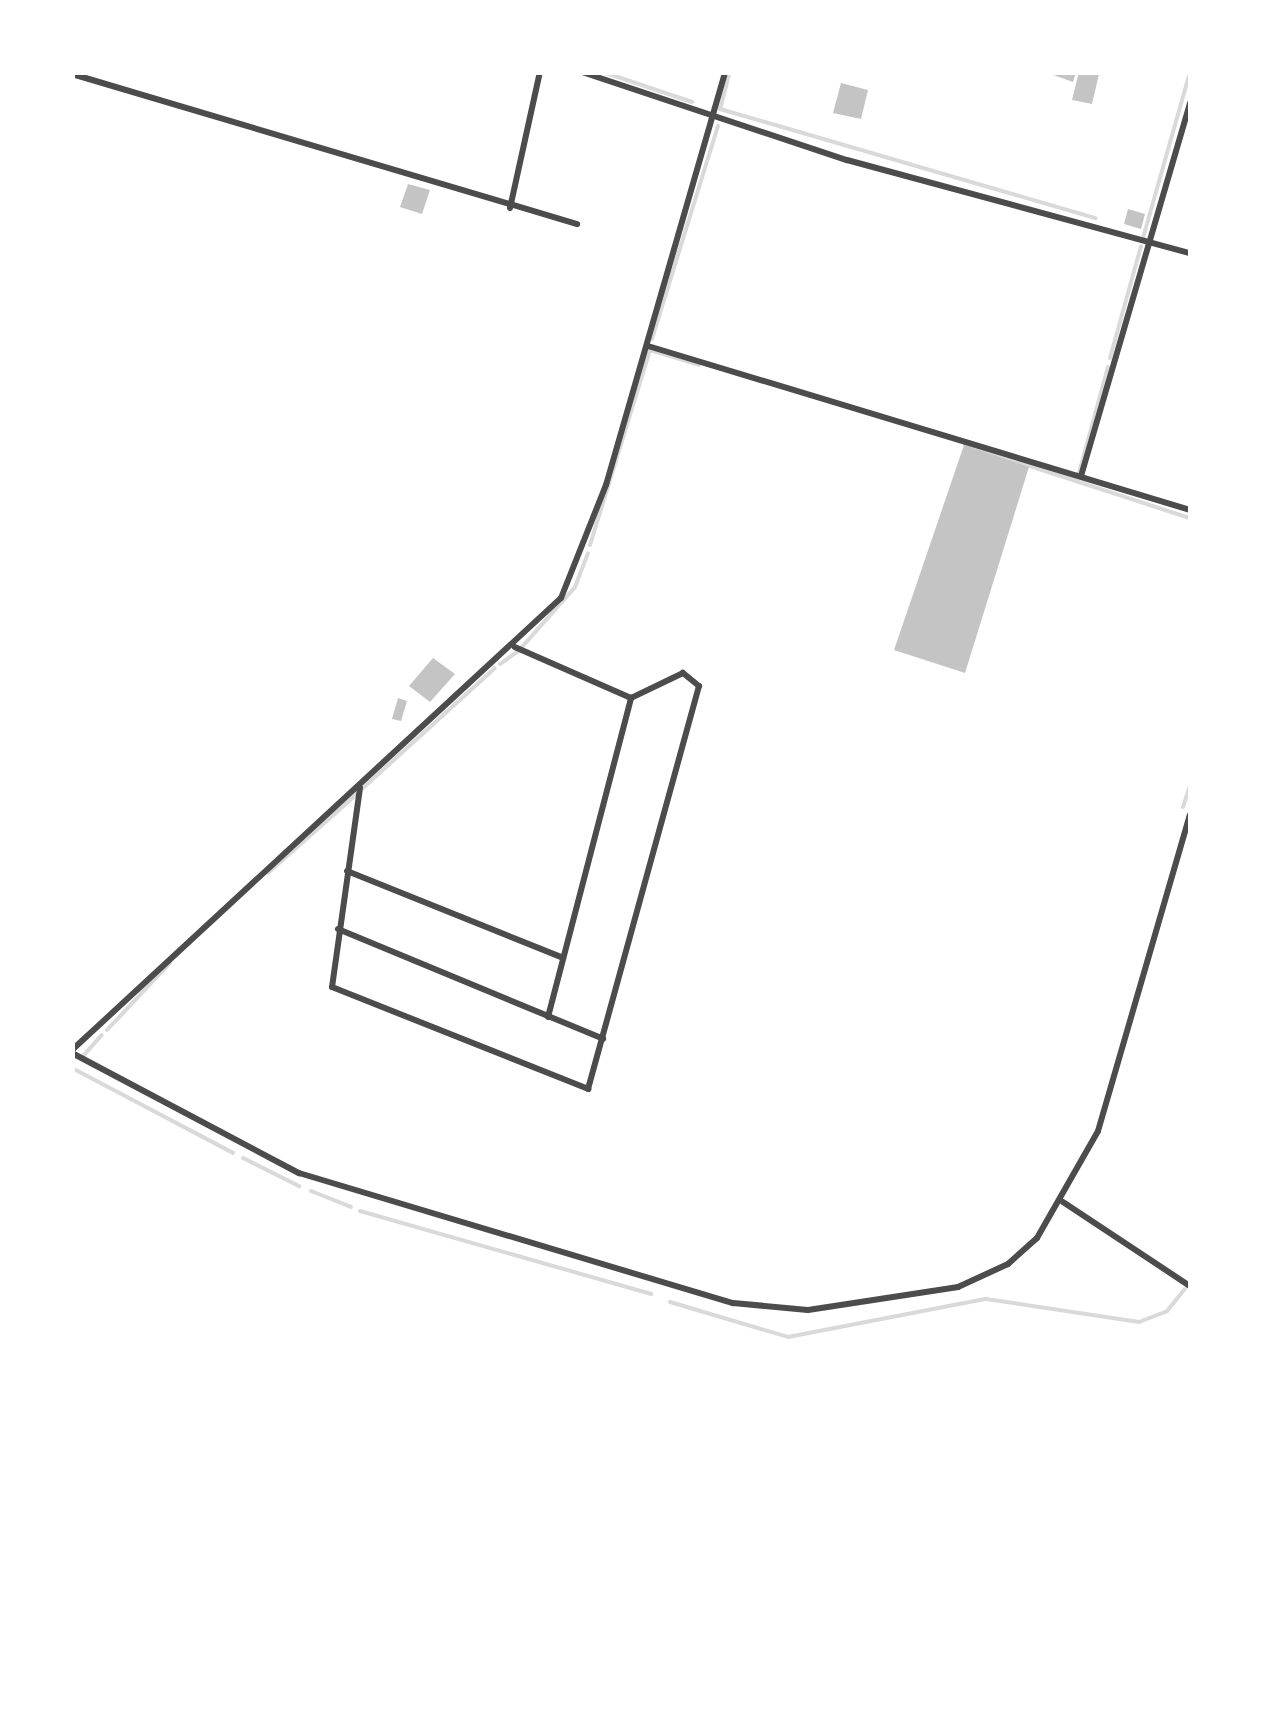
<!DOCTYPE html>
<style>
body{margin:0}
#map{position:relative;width:1263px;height:1717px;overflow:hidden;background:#fff;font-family:Figtree,sans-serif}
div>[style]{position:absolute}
.stream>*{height:4px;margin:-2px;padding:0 2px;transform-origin:2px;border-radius:2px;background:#d9d9d9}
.building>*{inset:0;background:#c4c4c4}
.minor>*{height:6px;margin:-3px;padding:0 3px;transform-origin:3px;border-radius:3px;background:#4c4c4c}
span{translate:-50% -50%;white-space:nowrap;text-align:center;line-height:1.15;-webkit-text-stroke:9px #fff;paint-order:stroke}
.frame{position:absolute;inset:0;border:75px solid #fff;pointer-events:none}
</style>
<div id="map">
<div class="stream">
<i style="left:603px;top:72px;width:94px;rotate:18.6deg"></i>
<i style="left:729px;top:74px;width:36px;rotate:104deg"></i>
<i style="left:720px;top:109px;width:391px;rotate:16.2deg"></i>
<i style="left:1143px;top:238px;width:173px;rotate:-74.2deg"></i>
<i style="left:652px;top:339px;width:223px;rotate:-72.8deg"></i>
<i style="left:1110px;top:358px;width:116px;rotate:-74.5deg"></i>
<i style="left:965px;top:445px;width:237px;rotate:18deg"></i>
<i style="left:1079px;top:473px;width:110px;rotate:-74.7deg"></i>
<i style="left:590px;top:545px;width:204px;rotate:-72.9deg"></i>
<i style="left:650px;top:350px;width:51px;rotate:17deg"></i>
<i style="left:522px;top:647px;width:80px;rotate:-48.5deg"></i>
<i style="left:575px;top:587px;width:36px;rotate:-69deg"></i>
<i style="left:500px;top:664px;width:21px;rotate:-35deg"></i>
<i style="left:363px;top:788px;width:178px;rotate:-42.3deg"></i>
<i style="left:1183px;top:807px;width:22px;rotate:-72deg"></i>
<i style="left:268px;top:873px;width:120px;rotate:-41.6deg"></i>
<i style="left:107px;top:1030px;width:92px;rotate:-46.8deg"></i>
<i style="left:83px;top:1056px;width:28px;rotate:-48deg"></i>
<i style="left:72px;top:1068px;width:182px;rotate:27.8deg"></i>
<i style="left:243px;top:1158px;width:63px;rotate:26.6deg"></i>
<i style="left:311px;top:1191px;width:43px;rotate:21.8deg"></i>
<i style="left:360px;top:1211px;width:303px;rotate:15.9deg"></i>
<i style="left:670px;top:1302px;width:123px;rotate:16.5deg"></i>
<i style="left:788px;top:1337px;width:202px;rotate:-10.9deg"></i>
<i style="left:986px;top:1299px;width:155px;rotate:8.5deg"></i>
<i style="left:1139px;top:1322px;width:30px;rotate:-21deg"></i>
<i style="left:1167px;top:1311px;width:28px;rotate:-51deg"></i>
</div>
<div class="building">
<i style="clip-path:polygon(1045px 72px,1076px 72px,1073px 82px)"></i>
<i style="clip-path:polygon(1079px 72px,1099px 74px,1092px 104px,1072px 100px)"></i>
<i style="clip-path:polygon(841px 83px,868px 90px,861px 119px,833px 113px)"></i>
<i style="clip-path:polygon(408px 184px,430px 190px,422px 214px,400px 207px)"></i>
<i style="clip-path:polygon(1128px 209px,1145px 214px,1141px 229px,1124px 224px)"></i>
<i style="clip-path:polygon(964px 445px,1029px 467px,965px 673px,894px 650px)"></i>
<i style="clip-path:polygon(433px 658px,455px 674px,430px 702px,409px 686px)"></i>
<i style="clip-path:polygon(398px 698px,407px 701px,401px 721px,392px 719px)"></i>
</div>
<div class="minor">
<i style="left:582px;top:72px;width:279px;rotate:18.4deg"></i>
<i style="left:847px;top:160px;width:355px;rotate:15.2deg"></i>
<i style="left:72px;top:74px;width:527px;rotate:16.54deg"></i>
<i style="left:510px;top:208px;width:139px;rotate:-77.6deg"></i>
<i style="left:648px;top:346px;width:566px;rotate:16.83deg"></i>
<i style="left:1081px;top:476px;width:389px;rotate:-73.7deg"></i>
<i style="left:360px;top:788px;width:201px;rotate:98deg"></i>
<i style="left:332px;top:987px;width:276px;rotate:21.7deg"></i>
<i style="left:588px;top:1089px;width:418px;rotate:-74.6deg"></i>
<i style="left:699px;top:686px;width:21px;rotate:-141deg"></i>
<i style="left:683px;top:673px;width:58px;rotate:154.3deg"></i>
<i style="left:631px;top:698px;width:127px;rotate:-156.3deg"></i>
<i style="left:347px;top:871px;width:233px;rotate:21.9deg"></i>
<i style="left:338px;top:929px;width:287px;rotate:22.5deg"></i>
<i style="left:548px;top:1017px;width:330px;rotate:-75.4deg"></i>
<i style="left:72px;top:1050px;width:666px;rotate:-42.75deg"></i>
<i style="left:561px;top:598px;width:122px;rotate:-68.3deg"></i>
<i style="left:606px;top:485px;width:430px;rotate:-73.9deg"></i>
<i style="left:72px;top:1053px;width:257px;rotate:27.9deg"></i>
<i style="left:299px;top:1173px;width:453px;rotate:16.7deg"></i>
<i style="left:733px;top:1303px;width:75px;rotate:5.3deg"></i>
<i style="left:808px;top:1310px;width:152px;rotate:-8.7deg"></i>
<i style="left:958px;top:1287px;width:55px;rotate:-24.7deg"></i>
<i style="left:1008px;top:1264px;width:39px;rotate:-42deg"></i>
<i style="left:1037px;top:1238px;width:123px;rotate:-60.3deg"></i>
<i style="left:1098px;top:1131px;width:329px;rotate:-73.8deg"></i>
<i style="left:1063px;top:1202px;width:152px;rotate:33.5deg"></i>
</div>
<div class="frame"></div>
</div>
